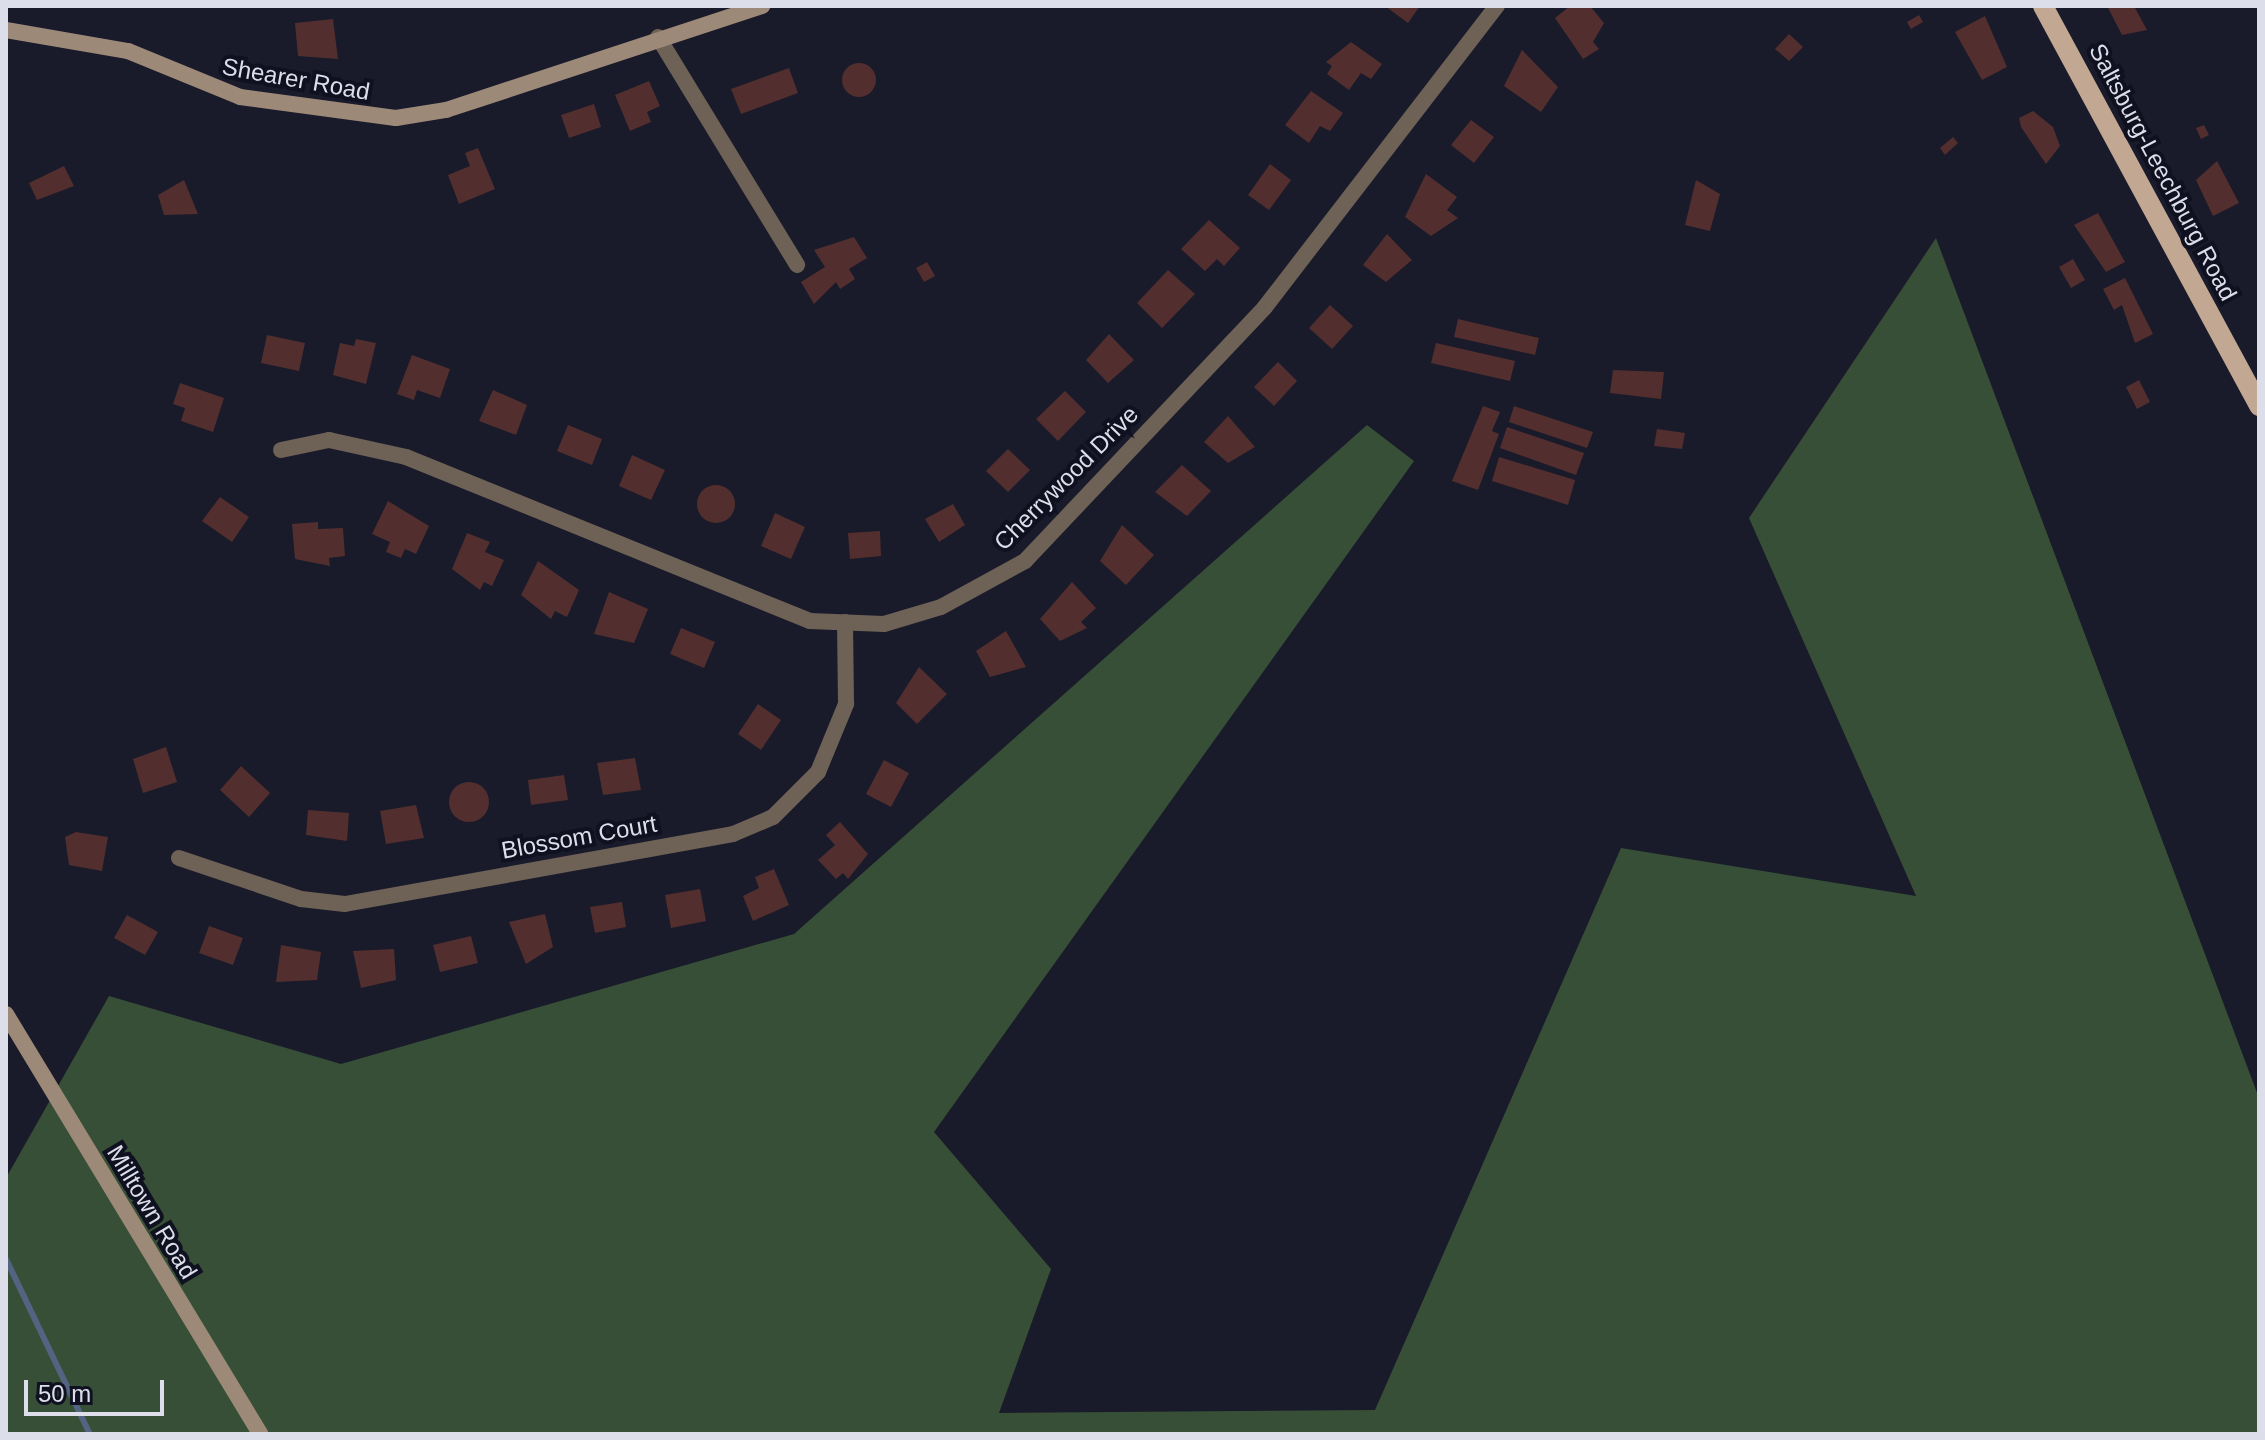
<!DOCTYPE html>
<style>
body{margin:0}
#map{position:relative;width:2265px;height:1440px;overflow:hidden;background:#191a2a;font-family:Arial,sans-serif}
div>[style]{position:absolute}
.forest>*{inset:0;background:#374f36}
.stream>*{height:6px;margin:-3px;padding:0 3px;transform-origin:3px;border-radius:3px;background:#526481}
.building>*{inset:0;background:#522f2e}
.round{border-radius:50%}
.street>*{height:16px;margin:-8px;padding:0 8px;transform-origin:8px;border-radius:8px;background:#6e6156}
.secondary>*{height:16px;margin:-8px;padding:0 8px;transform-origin:8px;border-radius:8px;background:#9d8978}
.primary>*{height:20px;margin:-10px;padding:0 10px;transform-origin:10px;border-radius:10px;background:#c2a892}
span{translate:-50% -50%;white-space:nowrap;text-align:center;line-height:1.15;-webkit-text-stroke:8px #101120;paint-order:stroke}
.street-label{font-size:24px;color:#dcdee9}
.frame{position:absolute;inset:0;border:8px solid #dcdee9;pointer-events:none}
.scale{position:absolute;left:24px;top:1380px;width:140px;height:36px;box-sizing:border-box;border:4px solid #dcdee9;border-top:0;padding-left:10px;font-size:24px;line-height:28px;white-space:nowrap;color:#dcdee9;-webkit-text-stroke:6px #101120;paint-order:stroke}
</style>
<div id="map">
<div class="forest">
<i style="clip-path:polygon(1936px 238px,2259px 1098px,2259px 1434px,6px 1434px,6px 1178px,109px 996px,341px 1064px,794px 934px,1367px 425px,1414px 461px,934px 1132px,1051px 1269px,999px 1413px,1375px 1410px,1621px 848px,1916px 896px,1749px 518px)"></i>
</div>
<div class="stream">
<i style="left:6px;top:1259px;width:194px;rotate:64.4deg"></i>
</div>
<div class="building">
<i style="clip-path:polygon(1385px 6px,1420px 6px,1408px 23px)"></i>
<i style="clip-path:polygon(1570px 6px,1590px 6px,1604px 23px,1593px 42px,1599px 49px,1583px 59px,1555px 18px)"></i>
<i style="clip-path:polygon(2107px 6px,2134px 6px,2147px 30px,2122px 35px)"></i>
<i style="clip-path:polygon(1919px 15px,1923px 22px,1911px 29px,1907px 22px)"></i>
<i style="clip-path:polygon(1985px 16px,2007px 67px,1982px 80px,1955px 32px)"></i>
<i style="clip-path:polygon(333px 19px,338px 59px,298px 56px,295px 23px)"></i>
<i style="clip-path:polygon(1789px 34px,1803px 47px,1789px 61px,1775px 49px)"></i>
<i style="clip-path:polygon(1351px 42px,1382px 64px,1371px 79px,1361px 73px,1349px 90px,1327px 74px,1332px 66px,1326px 62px)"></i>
<i style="clip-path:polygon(1522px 50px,1558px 87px,1541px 112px,1504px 86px)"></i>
<i class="round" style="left:842px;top:63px;width:34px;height:34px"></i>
<i style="clip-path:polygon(789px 68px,798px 93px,741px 114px,731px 89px)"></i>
<i style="clip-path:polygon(649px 81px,660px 106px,647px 112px,651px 122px,630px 131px,615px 95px)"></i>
<i style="clip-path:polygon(1311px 91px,1343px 113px,1330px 131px,1320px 126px,1309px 143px,1285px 125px)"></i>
<i style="clip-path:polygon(594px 104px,601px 127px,569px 138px,561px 115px)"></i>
<i style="clip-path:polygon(2033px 111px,2053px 127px,2060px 146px,2046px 164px,2021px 127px,2019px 118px)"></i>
<i style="clip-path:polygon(1471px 120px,1494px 137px,1474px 163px,1451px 145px)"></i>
<i style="clip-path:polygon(2204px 125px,2209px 135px,2201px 139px,2196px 128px)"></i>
<i style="clip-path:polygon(1953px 137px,1958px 143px,1945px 155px,1940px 148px)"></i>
<i style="clip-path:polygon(478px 148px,495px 189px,459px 204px,448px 175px,470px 166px,465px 153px)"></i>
<i style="clip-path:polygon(2217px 161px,2239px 203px,2213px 216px,2196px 180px)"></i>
<i style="clip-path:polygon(1270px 164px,1291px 180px,1269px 210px,1248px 195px)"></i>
<i style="clip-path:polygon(64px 166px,74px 186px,37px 200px,29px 183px)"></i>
<i style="clip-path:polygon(1426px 174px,1457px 197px,1447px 210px,1458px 218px,1431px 236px,1405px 217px)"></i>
<i style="clip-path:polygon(184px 180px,198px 214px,164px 215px,158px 195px)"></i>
<i style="clip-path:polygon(1696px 180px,1720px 194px,1710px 231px,1685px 225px)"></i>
<i style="clip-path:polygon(2098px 213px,2125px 262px,2106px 272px,2074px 225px)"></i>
<i style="clip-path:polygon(1209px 220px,1240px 248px,1224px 266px,1217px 259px,1205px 271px,1181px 249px)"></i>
<i style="clip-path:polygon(1387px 234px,1412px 260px,1386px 282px,1363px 265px)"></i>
<i style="clip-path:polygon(854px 237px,867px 258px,849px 269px,855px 279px,840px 289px,836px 282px,814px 304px,801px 282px,825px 267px,814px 250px)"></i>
<i style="clip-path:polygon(2073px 259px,2085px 280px,2071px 288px,2059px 267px)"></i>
<i style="clip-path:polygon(927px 262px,935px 276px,924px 282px,916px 268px)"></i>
<i style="clip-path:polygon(1168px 270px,1195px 294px,1162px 328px,1137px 303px)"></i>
<i style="clip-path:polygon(2125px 278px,2153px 334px,2135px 343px,2122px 305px,2114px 310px,2103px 289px)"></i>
<i style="clip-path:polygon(1330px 305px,1353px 326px,1332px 349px,1309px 328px)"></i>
<i style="clip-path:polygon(1458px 319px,1539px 338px,1535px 355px,1454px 337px)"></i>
<i style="clip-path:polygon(1109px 334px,1134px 360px,1108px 383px,1086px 360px)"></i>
<i style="clip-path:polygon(267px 335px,305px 343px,299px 371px,261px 363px)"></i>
<i style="clip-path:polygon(356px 339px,376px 343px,366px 384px,333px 375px,340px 343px,354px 346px)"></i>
<i style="clip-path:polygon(1436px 343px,1515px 361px,1510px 381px,1431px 363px)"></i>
<i style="clip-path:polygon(412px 355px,450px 369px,440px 398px,417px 390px,414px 400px,397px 394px)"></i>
<i style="clip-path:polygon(1278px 362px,1297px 381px,1274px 406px,1254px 387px)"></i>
<i style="clip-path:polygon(1613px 370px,1664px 372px,1661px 399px,1610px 393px)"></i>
<i style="clip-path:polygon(2139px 380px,2150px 402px,2137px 409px,2126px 387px)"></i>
<i style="clip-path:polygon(180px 383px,224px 398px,213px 432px,181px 421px,185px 408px,173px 404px)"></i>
<i style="clip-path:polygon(493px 390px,527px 405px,516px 435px,479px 421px)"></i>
<i style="clip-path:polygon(1065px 391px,1086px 412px,1058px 441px,1036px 419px)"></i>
<i style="clip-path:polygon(1483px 406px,1500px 412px,1492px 431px,1499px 434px,1478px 490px,1452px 481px)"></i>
<i style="clip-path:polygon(1514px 406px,1593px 432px,1587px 448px,1509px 422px)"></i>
<i style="clip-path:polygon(1228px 416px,1255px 447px,1228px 463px,1204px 442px)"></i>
<i style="clip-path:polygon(568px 425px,602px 439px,592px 465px,557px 451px)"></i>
<i style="clip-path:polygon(1507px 427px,1584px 453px,1576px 475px,1500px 448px)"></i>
<i style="clip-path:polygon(1657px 429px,1685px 433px,1682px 449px,1654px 446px)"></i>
<i style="clip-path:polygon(1008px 449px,1030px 470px,1008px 492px,986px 471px)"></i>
<i style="clip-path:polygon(632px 455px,665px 470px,651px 500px,619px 486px)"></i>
<i style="clip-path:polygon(1499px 457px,1575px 480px,1568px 505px,1492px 481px)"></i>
<i style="clip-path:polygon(1182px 465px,1211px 491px,1187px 516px,1155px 492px)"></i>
<i class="round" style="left:697px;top:485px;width:38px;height:38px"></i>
<i style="clip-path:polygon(220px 497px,249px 517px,232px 542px,202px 521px)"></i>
<i style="clip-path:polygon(388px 501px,429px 526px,416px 554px,405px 549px,401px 558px,386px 552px,390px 542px,372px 534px)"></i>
<i style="clip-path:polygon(953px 504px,965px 525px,939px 542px,925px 519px)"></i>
<i style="clip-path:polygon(775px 513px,805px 527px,791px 559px,761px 546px)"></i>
<i style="clip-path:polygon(318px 522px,318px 529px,343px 528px,345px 556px,329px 558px,330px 566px,295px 559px,292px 524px)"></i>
<i style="clip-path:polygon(1122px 525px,1154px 555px,1126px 585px,1100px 561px)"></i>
<i style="clip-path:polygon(880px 531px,881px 556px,850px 559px,848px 533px)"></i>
<i style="clip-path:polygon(467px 533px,490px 542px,485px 552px,504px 560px,492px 586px,484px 582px,480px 590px,452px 569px)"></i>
<i style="clip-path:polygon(538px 561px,579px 590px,567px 617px,555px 611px,551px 619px,521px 595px)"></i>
<i style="clip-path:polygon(1072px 582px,1096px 608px,1081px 622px,1087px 628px,1060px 641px,1040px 619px)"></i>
<i style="clip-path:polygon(609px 592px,648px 609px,634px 643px,594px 634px)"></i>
<i style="clip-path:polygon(681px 628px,715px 642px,704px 668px,670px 654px)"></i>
<i style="clip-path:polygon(1006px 631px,1026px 667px,990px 677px,976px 651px)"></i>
<i style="clip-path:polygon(919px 667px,947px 694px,917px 724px,896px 703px)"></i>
<i style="clip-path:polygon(758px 704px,781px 720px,761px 750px,738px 734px)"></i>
<i style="clip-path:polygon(166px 747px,177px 782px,143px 793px,133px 759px)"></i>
<i style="clip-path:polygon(635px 758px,641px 790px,603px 795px,597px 763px)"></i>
<i style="clip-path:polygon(884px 760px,909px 773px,891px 807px,866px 794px)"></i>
<i style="clip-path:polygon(241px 766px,270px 793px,249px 817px,220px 790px)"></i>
<i style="clip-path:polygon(564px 775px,568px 800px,531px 805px,528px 780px)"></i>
<i class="round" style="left:449px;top:782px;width:40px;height:40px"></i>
<i style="clip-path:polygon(416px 805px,424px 838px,386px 844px,380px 811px)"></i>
<i style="clip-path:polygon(308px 810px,349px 813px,347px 841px,306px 835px)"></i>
<i style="clip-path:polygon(840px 822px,868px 854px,848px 879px,843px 873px,836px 879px,818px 860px,835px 845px,826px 835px)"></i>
<i style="clip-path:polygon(76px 832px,108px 837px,102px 871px,69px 865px,65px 837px)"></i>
<i style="clip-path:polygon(774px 869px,789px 905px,753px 921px,743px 896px,759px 888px,755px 877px)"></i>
<i style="clip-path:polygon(700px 889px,706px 921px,671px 928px,665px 895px)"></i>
<i style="clip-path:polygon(622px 902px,626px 927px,595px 933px,590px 907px)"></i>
<i style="clip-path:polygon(545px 914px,553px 947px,526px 964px,509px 922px)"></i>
<i style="clip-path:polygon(127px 915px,158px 932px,145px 955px,114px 938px)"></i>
<i style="clip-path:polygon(209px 926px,243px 938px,233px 965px,199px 953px)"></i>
<i style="clip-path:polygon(471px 936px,478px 963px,440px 972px,433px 945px)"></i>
<i style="clip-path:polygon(281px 945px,321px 952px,317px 980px,276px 982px)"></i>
<i style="clip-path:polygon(394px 949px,396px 980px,361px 988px,353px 951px)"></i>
</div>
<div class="street">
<i style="left:658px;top:37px;width:267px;rotate:58.6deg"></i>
<i style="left:281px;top:450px;width:49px;rotate:-11.8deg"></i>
<i style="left:329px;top:440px;width:79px;rotate:12.4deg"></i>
<i style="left:406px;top:457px;width:436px;rotate:22.1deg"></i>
<i style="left:810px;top:621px;width:74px;rotate:2.3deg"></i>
<i style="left:884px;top:624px;width:59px;rotate:-16.6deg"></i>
<i style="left:941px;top:607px;width:96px;rotate:-28.7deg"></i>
<i style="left:1025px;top:561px;width:349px;rotate:-46.6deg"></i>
<i style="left:1265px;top:307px;width:380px;rotate:-52.4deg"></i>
<i style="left:179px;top:858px;width:129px;rotate:18.6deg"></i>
<i style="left:301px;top:899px;width:44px;rotate:6.5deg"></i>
<i style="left:345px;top:904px;width:394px;rotate:-10.2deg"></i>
<i style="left:733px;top:834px;width:43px;rotate:-23deg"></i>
<i style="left:773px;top:817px;width:64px;rotate:-45deg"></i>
<i style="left:818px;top:772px;width:74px;rotate:-67.6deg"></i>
<i style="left:846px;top:704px;width:82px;rotate:-90.7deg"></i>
</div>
<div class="secondary">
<i style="left:6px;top:30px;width:124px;rotate:9.8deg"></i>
<i style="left:128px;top:51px;width:121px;rotate:22.3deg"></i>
<i style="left:240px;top:97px;width:157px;rotate:7.7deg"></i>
<i style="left:396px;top:118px;width:51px;rotate:-9.1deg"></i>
<i style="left:446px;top:110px;width:333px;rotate:-18.2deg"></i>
<i style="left:6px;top:1014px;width:491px;rotate:58.8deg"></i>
</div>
<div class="primary">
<i style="left:2043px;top:6px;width:455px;rotate:61.6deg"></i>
</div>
<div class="street-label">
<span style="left:296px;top:79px;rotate:10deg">Shearer Road</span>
<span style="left:2163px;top:172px;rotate:62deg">Saltsburg-Leechburg Road</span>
<span style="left:1066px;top:478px;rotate:-45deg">Cherrywood Drive</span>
<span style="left:579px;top:837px;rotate:-10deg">Blossom Court</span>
<span style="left:152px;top:1212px;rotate:59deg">Milltown Road</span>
</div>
<div class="frame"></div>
<div class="scale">50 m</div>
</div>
